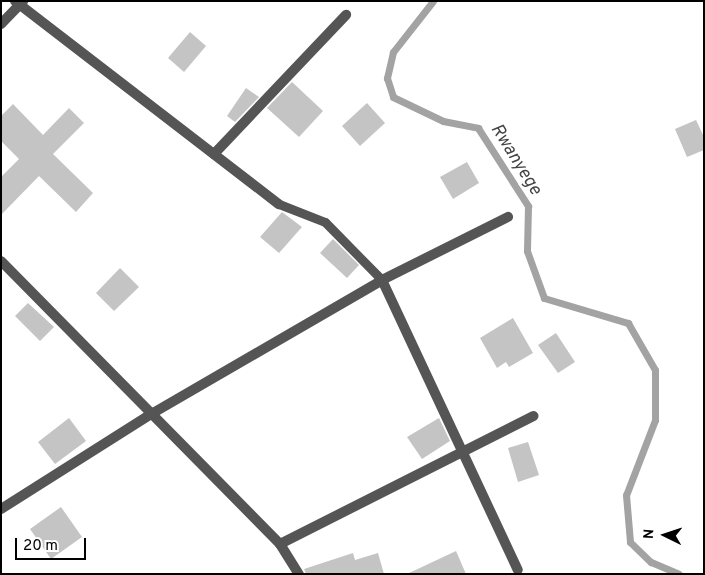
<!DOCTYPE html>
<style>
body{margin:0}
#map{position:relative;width:705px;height:575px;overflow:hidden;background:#fff;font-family:Overpass,sans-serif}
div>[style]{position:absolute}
.stream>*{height:7px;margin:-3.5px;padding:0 3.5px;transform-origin:3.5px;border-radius:3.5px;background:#a3a3a3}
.building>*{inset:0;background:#c4c4c4}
.service>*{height:9px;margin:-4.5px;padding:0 4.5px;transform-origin:4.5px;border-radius:4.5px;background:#555}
.minor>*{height:10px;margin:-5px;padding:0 5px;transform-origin:5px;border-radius:5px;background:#555}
span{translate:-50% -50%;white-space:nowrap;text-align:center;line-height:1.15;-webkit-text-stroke:5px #fff;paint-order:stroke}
.water-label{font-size:18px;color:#444;font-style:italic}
.frame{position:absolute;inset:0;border:2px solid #000;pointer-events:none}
.north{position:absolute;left:640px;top:510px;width:50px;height:50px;-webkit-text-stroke:4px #fff;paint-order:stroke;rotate:274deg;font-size:14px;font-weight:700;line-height:20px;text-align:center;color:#000}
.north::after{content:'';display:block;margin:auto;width:18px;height:22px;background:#000;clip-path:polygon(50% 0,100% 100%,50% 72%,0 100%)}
.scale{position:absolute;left:15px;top:538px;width:71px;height:22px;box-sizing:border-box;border:2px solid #000;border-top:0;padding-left:6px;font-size:15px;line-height:18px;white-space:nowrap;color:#000;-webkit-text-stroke:4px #fff;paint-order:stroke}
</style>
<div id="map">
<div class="stream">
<i style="left:433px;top:1px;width:65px;rotate:128.1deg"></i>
<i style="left:393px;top:52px;width:27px;rotate:103deg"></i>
<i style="left:387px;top:78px;width:20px;rotate:72deg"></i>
<i style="left:393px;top:97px;width:55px;rotate:25.6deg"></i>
<i style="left:443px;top:121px;width:36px;rotate:11deg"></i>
<i style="left:478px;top:128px;width:93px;rotate:57.3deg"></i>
<i style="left:528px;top:206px;width:45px;rotate:91.3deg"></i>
<i style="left:527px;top:251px;width:50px;rotate:70.1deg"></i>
<i style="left:544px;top:298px;width:88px;rotate:16.6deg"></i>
<i style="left:628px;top:323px;width:54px;rotate:60.1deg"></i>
<i style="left:655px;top:370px;width:50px;rotate:90deg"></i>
<i style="left:655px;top:420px;width:80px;rotate:111.1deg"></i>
<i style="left:626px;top:495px;width:47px;rotate:85.1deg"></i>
<i style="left:630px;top:542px;width:29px;rotate:44deg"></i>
<i style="left:651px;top:562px;width:30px;rotate:23deg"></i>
</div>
<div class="building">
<i style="clip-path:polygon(190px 32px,206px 46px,184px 72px,168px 58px)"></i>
<i style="clip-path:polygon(292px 82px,323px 111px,299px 137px,267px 108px)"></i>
<i style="clip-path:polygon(246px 88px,259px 97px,235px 122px,227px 116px)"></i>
<i style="clip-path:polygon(367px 103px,385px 123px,360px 146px,342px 126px)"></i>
<i style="clip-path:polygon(13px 104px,43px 135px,69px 108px,84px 123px,53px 154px,93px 193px,76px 212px,39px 176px,1px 215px,1px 177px,19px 159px,1px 141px,1px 116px)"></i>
<i style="clip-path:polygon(696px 120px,704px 137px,704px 150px,687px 157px,675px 129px)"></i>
<i style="clip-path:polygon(467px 162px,479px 183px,453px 199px,440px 177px)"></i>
<i style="clip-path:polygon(282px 212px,302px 227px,279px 253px,260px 237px)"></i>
<i style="clip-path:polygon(333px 239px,359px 265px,347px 278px,320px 253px)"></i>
<i style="clip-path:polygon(120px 268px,139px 287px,114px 311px,96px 293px)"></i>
<i style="clip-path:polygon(28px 303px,54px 327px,40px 341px,15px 316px)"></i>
<i style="clip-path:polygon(513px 318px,533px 353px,509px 367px,506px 362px,497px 368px,480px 338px)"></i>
<i style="clip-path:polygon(556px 333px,575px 362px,558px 373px,538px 345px)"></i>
<i style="clip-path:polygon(69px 418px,86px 441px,55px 464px,38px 442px)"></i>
<i style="clip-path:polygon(439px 418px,450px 441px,422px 459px,407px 437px)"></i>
<i style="clip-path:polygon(528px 442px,539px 475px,518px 482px,508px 448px)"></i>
<i style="clip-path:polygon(61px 507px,82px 537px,51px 559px,30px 529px)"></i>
<i style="clip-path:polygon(456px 551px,466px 574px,407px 574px)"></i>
<i style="clip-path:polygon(353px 553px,355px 560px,378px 553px,384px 574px,306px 574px,304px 569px)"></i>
</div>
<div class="service">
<i style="left:279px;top:204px;width:49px;rotate:21.4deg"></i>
<i style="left:325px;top:222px;width:81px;rotate:45.5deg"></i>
</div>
<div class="minor">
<i style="left:15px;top:1px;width:333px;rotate:37.6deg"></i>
<i style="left:1px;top:24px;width:32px;rotate:-46deg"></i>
<i style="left:214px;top:154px;width:192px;rotate:-46.5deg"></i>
<i style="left:1px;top:261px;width:397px;rotate:45.4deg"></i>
<i style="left:280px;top:544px;width:36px;rotate:58deg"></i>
<i style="left:382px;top:280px;width:320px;rotate:64.9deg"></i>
<i style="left:1px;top:509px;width:180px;rotate:-32.3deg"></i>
<i style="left:153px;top:413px;width:265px;rotate:-30.1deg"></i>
<i style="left:382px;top:280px;width:141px;rotate:-26.6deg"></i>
<i style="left:280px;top:544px;width:284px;rotate:-26.8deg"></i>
</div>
<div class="water-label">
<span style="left:515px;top:160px;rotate:58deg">Rwanyege</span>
</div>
<div class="frame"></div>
<div class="north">N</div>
<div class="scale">20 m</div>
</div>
